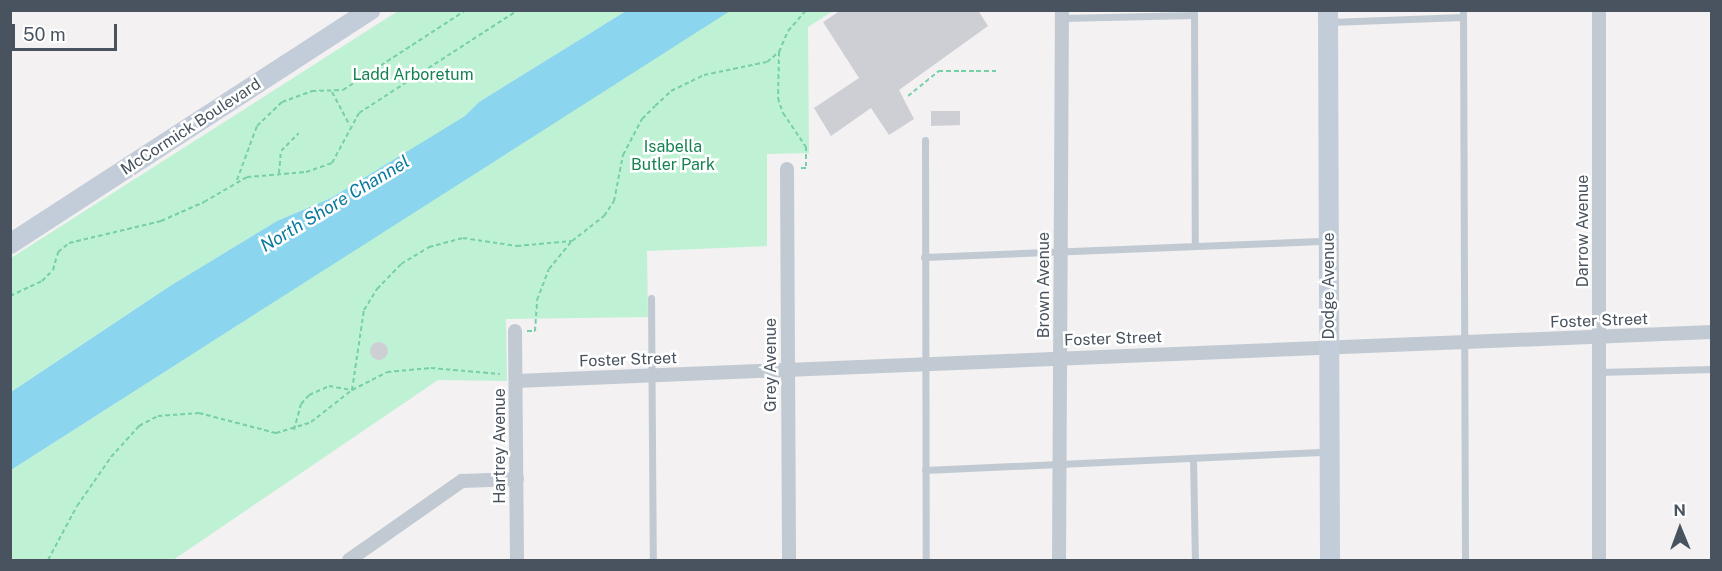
<!DOCTYPE html>
<style>
body{margin:0}
#map{position:relative;width:1722px;height:571px;overflow:hidden;background:#f3f1f1;font-family:"Public Sans",sans-serif}
div>[style]{position:absolute}
.green>*{inset:0;background:#bff1d4}
.water>*{inset:0;background:#8bd6ee}
.building>*{inset:0;background:#cdcfd5}
.round{border-radius:50%}
.path>*{height:2px;margin-top:-1px;transform-origin:0;background:repeating-linear-gradient(90deg,#76d0a7 0 4.5px,transparent 0 7.5px)}
.lane>*{height:7px;margin:-3.5px;padding:0 3.5px;transform-origin:3.5px;border-radius:3.5px;background:#c1cad2}
.street>*{height:14px;margin:-7px;padding:0 7px;transform-origin:7px;border-radius:7px;background:#c1cad2}
.secondary>*{height:20px;margin:-10px;padding:0 10px;transform-origin:10px;border-radius:10px;background:#c3cdd9}
span{translate:-50% -50%;white-space:nowrap;text-align:center;line-height:1.15;-webkit-text-stroke:5px #fff;paint-order:stroke}
.park-label{font-size:16px;color:#158350}
.street-label{font-size:16px;color:#48535f}
.water-label{font-size:18px;color:#0a7ba0;font-style:italic}
.frame{position:absolute;inset:0;border:12px solid #48535f;pointer-events:none}
.north{position:absolute;left:1650px;top:499px;width:60px;height:60px;-webkit-text-stroke:4px #fff;paint-order:stroke;rotate:359deg;font-size:16px;font-weight:700;line-height:24px;text-align:center;color:#48535f}
.north::after{content:'';display:block;margin:auto;width:21px;height:27px;background:#48535f;clip-path:polygon(50% 0,100% 100%,50% 72%,0 100%)}
.scale{position:absolute;left:12px;top:24px;width:105px;height:27px;box-sizing:border-box;border:3px solid #48535f;border-top:0;padding-left:8px;font-size:18px;line-height:21px;white-space:nowrap;color:#48535f;-webkit-text-stroke:4px #fff;paint-order:stroke}
</style>
<div id="map">
<div class="green">
<i style="clip-path:polygon(730px 10px,833px 11px,808px 27px,809px 153px,767px 154px,767px 246px,647px 251px,648px 317px,506px 319px,507px 381px,438px 380px,173px 560px,11px 560px,11px 470px)"></i>
<i style="clip-path:polygon(398px 11px,626px 11px,479px 102px,466px 116px,331px 198px,277px 221px,170px 286px,11px 392px,11px 258px)"></i>
</div>
<div class="water">
<i style="clip-path:polygon(626px 11px,730px 11px,11px 470px,11px 392px,170px 286px,277px 221px,331px 198px,465px 116px,479px 102px)"></i>
</div>
<div class="building">
<i style="clip-path:polygon(841px 10px,978px 10px,988px 26px,899px 90px,914px 119px,889px 135px,871px 108px,831px 136px,814px 108px,859px 78px,823px 22px)"></i>
<i style="clip-path:polygon(931px 111px,960px 111px,960px 125px,931px 126px)"></i>
<i class="round" style="left:370px;top:342px;width:18px;height:18px"></i>
</div>
<div class="path">
<i style="left:779px;top:52px;width:46px;rotate:91.2deg"></i>
<i style="left:778px;top:98px;width:16px;rotate:72deg"></i>
<i style="left:783px;top:113px;width:41px;rotate:55.9deg"></i>
<i style="left:806px;top:147px;width:21px;rotate:90deg"></i>
<i style="left:806px;top:168px;width:5px;rotate:180deg"></i>
<i style="left:332px;top:92px;width:38px;rotate:62deg"></i>
<i style="left:908px;top:96px;width:40px;rotate:-39deg"></i>
<i style="left:939px;top:71px;width:57px"></i>
<i style="left:279px;top:173px;width:22px;rotate:-85deg"></i>
<i style="left:281px;top:151px;width:25px;rotate:-45deg"></i>
<i style="left:237px;top:180px;width:58px;rotate:-69.7deg"></i>
<i style="left:257px;top:126px;width:35px;rotate:-44deg"></i>
<i style="left:282px;top:102px;width:32px;rotate:-20deg"></i>
<i style="left:312px;top:91px;width:31px;rotate:-2deg"></i>
<i style="left:343px;top:90px;width:147px;rotate:-33deg"></i>
<i style="left:10px;top:296px;width:35px;rotate:-25deg"></i>
<i style="left:42px;top:281px;width:16px;rotate:-45deg"></i>
<i style="left:53px;top:270px;width:19px;rotate:-74deg"></i>
<i style="left:58px;top:252px;width:14px;rotate:-39deg"></i>
<i style="left:69px;top:243px;width:95px;rotate:-13.4deg"></i>
<i style="left:161px;top:221px;width:47px;rotate:-23.8deg"></i>
<i style="left:204px;top:202px;width:50px;rotate:-30.2deg"></i>
<i style="left:247px;top:177px;width:59px;rotate:-4.8deg"></i>
<i style="left:306px;top:172px;width:28px;rotate:-19deg"></i>
<i style="left:332px;top:163px;width:57px;rotate:-61.6deg"></i>
<i style="left:359px;top:113px;width:189px;rotate:-32.9deg"></i>
<i style="left:527px;top:331px;width:8px"></i>
<i style="left:535px;top:331px;width:31px;rotate:-86deg"></i>
<i style="left:537px;top:300px;width:33px;rotate:-69deg"></i>
<i style="left:549px;top:269px;width:36px;rotate:-51deg"></i>
<i style="left:294px;top:430px;width:27px;rotate:-75deg"></i>
<i style="left:301px;top:404px;width:12px;rotate:-48deg"></i>
<i style="left:309px;top:395px;width:22px;rotate:-24deg"></i>
<i style="left:329px;top:386px;width:23px;rotate:10deg"></i>
<i style="left:352px;top:390px;width:81px;rotate:-81.5deg"></i>
<i style="left:364px;top:310px;width:25px;rotate:-58deg"></i>
<i style="left:377px;top:289px;width:35px;rotate:-46deg"></i>
<i style="left:401px;top:264px;width:33px;rotate:-31deg"></i>
<i style="left:429px;top:247px;width:35px;rotate:-15deg"></i>
<i style="left:463px;top:238px;width:55px;rotate:8.4deg"></i>
<i style="left:517px;top:246px;width:55px;rotate:-5.2deg"></i>
<i style="left:572px;top:241px;width:41px;rotate:-38deg"></i>
<i style="left:604px;top:216px;width:18px;rotate:-56deg"></i>
<i style="left:614px;top:201px;width:47px;rotate:-78.9deg"></i>
<i style="left:623px;top:155px;width:41px;rotate:-62.2deg"></i>
<i style="left:642px;top:119px;width:18px;rotate:-45deg"></i>
<i style="left:655px;top:106px;width:22px;rotate:-43deg"></i>
<i style="left:671px;top:91px;width:37px;rotate:-26deg"></i>
<i style="left:704px;top:75px;width:64px;rotate:-11.7deg"></i>
<i style="left:767px;top:62px;width:16px;rotate:-40deg"></i>
<i style="left:779px;top:52px;width:23px;rotate:-67deg"></i>
<i style="left:788px;top:31px;width:28px;rotate:-49deg"></i>
<i style="left:48px;top:560px;width:61px;rotate:-61.8deg"></i>
<i style="left:77px;top:506px;width:60px;rotate:-55.2deg"></i>
<i style="left:111px;top:457px;width:42px;rotate:-47.9deg"></i>
<i style="left:139px;top:426px;width:21px;rotate:-28deg"></i>
<i style="left:158px;top:416px;width:41px;rotate:-4.2deg"></i>
<i style="left:199px;top:413px;width:80px;rotate:14.6deg"></i>
<i style="left:276px;top:433px;width:37px;rotate:-17deg"></i>
<i style="left:311px;top:422px;width:52px;rotate:-38deg"></i>
<i style="left:352px;top:390px;width:39px;rotate:-27deg"></i>
<i style="left:387px;top:372px;width:44px;rotate:-5.2deg"></i>
<i style="left:431px;top:368px;width:69px;rotate:5deg"></i>
</div>
<div class="lane">
<i style="left:1194px;top:10px;width:236px;rotate:89.8deg"></i>
<i style="left:1463px;top:10px;width:550px;rotate:89.79deg"></i>
<i style="left:1062px;top:18px;width:132px;rotate:-1.3deg"></i>
<i style="left:1330px;top:22px;width:133px;rotate:-2.2deg"></i>
<i style="left:925px;top:140px;width:420px;rotate:89.9deg"></i>
<i style="left:924px;top:257px;width:402px;rotate:-2.3deg"></i>
<i style="left:651px;top:298px;width:262px;rotate:89.6deg"></i>
<i style="left:1599px;top:372px;width:113px;rotate:-1.5deg"></i>
<i style="left:1193px;top:458px;width:102px;rotate:88.9deg"></i>
<i style="left:925px;top:470px;width:402px;rotate:-2.6deg"></i>
</div>
<div class="street">
<i style="left:1599px;top:10px;width:550px;rotate:90deg"></i>
<i style="left:787px;top:169px;width:391px;rotate:89.7deg"></i>
<i style="left:515px;top:331px;width:229px;rotate:89.5deg"></i>
<i style="left:516px;top:381px;width:1197px;rotate:-2.35deg"></i>
<i style="left:349px;top:560px;width:138px;rotate:-35deg"></i>
<i style="left:462px;top:481px;width:55px;rotate:-2.1deg"></i>
<i style="left:1059px;top:560px;width:550px;rotate:-89.69deg"></i>
</div>
<div class="secondary">
<i style="left:1328px;top:10px;width:550px;rotate:89.79deg"></i>
<i style="left:10px;top:244px;width:430px;rotate:-33deg"></i>
</div>
<div class="park-label">
<span style="left:413px;top:75px">Ladd Arboretum</span>
<span style="left:673px;top:156px">Isabella<br>Butler Park</span>
</div>
<div class="street-label">
<span style="left:191px;top:127px;rotate:-33deg">McCormick Boulevard</span>
<span style="left:1583px;top:231px;rotate:-90deg">Darrow Avenue</span>
<span style="left:1044px;top:285px;rotate:-90deg">Brown Avenue</span>
<span style="left:1329px;top:286px;rotate:-90deg">Dodge Avenue</span>
<span style="left:1599px;top:321px;rotate:-2deg">Foster Street</span>
<span style="left:1113px;top:339px;rotate:-2deg">Foster Street</span>
<span style="left:628px;top:360px;rotate:-2deg">Foster Street</span>
<span style="left:771px;top:365px;rotate:-90deg">Grey Avenue</span>
<span style="left:500px;top:446px;rotate:-90deg">Hartrey Avenue</span>
</div>
<div class="water-label">
<span style="left:335px;top:204px;rotate:-31deg">North Shore Channel</span>
</div>
<div class="frame"></div>
<div class="north">N</div>
<div class="scale">50 m</div>
</div>
